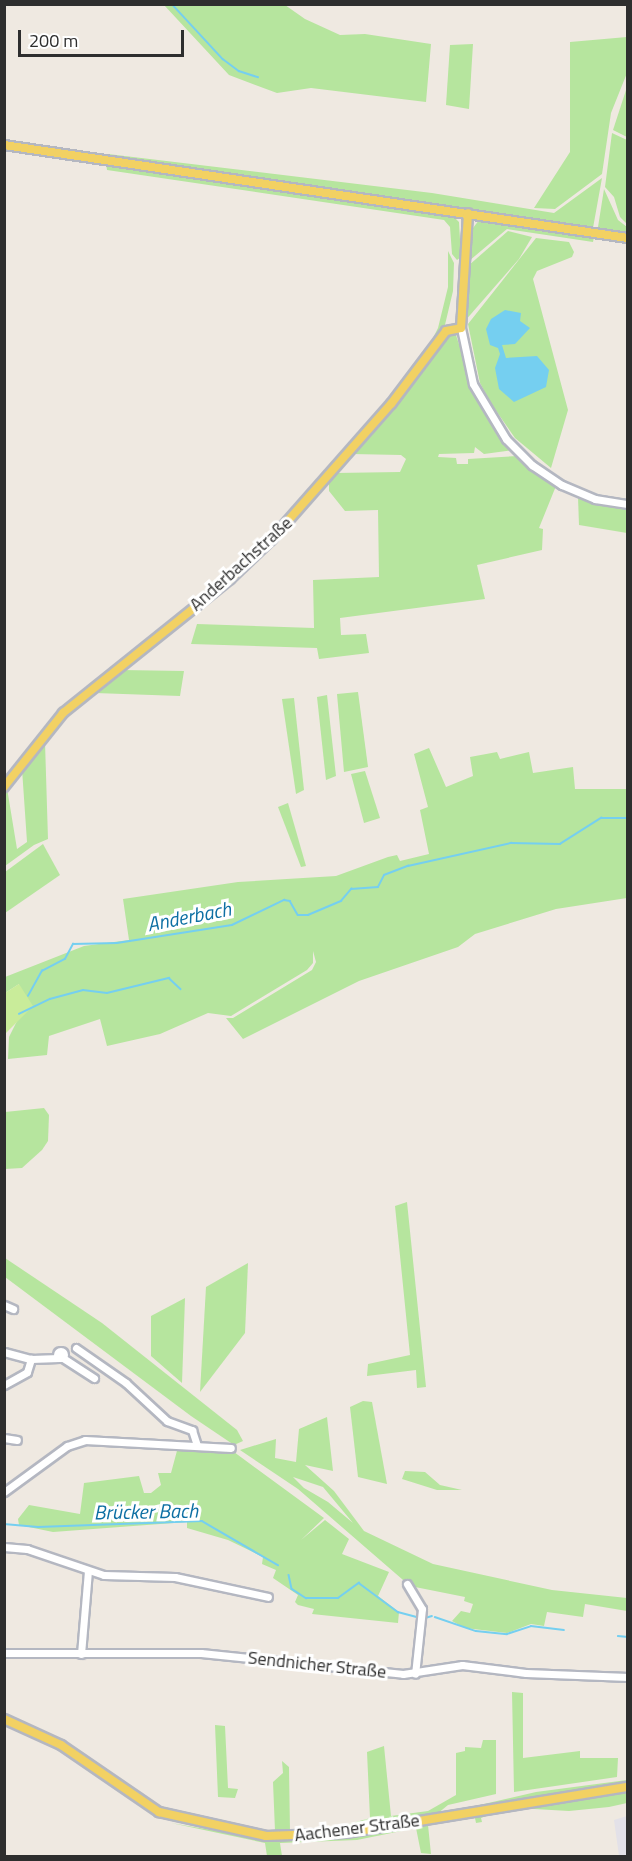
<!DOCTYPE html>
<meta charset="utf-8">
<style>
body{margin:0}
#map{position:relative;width:632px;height:1861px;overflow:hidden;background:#efe9e1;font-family:"Titillium Web",sans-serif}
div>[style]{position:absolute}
.industrial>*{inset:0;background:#e3e1e8}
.green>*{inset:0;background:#b6e59e}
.pitch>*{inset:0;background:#c9ec9a}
.water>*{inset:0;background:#75cff0}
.stream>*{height:1.5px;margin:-0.75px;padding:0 0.75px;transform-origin:0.75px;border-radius:0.75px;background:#75cff0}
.roads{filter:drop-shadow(2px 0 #b4b7c1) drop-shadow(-2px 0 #b4b7c1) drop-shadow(0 2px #b4b7c1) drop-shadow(0 -2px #b4b7c1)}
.minor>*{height:7px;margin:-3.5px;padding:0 3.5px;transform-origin:3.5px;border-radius:3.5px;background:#fff}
.minor>.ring{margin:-3.5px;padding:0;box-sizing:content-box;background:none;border:7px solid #fff;border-radius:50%}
.major>*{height:8px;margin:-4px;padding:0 4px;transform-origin:4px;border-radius:4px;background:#f2d163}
span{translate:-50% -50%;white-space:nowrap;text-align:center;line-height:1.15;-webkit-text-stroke:6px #fff;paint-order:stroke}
.street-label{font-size:18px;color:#2e2e2e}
.water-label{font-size:20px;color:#0d6fa3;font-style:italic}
.frame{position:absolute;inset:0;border:6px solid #2e2e2e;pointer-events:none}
.scale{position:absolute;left:18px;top:30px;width:166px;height:27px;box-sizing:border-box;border:3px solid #2e2e2e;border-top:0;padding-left:8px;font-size:18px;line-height:21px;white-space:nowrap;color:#2e2e2e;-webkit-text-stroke:4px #fff;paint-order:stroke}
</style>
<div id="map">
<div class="industrial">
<i style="clip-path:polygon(627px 1816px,627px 1856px,619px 1856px,614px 1820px)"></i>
</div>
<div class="green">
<i style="clip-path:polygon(164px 5px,285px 5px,305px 19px,340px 35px,365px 34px,431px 44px,426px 102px,311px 88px,277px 93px,229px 75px)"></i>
<i style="clip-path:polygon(627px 37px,627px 73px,611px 113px,602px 174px,555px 209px,534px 208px,570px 152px,570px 42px)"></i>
<i style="clip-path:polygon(473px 44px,469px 109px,446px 105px,450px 45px)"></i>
<i style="clip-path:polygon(627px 87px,628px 137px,627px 137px,613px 130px)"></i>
<i style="clip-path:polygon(612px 133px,627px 140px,627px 224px,620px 217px,614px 197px,605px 187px)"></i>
<i style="clip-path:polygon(108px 154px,432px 193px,554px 213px,602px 178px,593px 228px,110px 158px)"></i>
<i style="clip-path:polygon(106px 163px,453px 216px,459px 222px,461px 257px,457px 260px,452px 254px,450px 227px,444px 220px,107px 170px)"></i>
<i style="clip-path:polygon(604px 189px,618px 220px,627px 227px,627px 235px,602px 232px,598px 227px)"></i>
<i style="clip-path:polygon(479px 220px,594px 237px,593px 242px,507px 229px,469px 261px,470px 232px)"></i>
<i style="clip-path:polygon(508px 231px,532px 237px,519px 259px,464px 322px,468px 266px)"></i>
<i style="clip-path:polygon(536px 238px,569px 242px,574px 252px,572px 257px,537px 271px,533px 279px,568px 410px,551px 468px,515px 438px,490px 402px,480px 383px,468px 324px)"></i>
<i style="clip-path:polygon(448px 251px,454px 263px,453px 291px,444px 329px,425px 354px,438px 328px,448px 287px)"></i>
<i style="clip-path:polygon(455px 332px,477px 399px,513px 450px,484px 454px,475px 447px,474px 453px,439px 454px,438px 457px,456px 458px,457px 464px,468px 464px,468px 459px,518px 456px,556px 486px,539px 528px,543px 529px,542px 550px,477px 565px,485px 599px,340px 618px,341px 635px,366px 634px,369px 653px,319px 659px,317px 648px,191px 644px,197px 624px,314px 628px,313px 580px,379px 577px,378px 510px,345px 511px,329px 491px,329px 480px,335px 473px,400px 472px,406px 459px,401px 455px,352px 454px,446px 336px)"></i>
<i style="clip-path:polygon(578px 497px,627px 508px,627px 533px,579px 525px)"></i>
<i style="clip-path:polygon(121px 670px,184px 671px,180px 696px,95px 693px,60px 724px,45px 742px,48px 839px,34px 845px,5px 866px,5px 792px,7px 788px,17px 849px,27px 842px,22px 769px,61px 718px)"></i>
<i style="clip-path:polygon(358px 692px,368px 767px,344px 772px,337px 694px)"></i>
<i style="clip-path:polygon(327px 695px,336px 776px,326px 780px,317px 697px)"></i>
<i style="clip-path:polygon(294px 698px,304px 790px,296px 794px,282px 699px)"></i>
<i style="clip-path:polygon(429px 748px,446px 787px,473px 776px,470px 757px,497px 752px,500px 759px,529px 752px,533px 773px,573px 767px,575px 789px,627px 789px,627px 898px,556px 909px,475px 934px,458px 947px,359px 981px,243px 1039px,226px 1018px,233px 1018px,312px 970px,316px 962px,313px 951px,313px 963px,307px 970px,231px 1016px,208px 1013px,160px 1034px,107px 1046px,100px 1019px,49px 1036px,47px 1055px,8px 1059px,9px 1037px,20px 1015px,19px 984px,5px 993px,5px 977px,84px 946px,129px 940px,123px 899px,238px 882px,336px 876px,388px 857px,397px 855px,400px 861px,429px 854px,420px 810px,428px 807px,414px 754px)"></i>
<i style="clip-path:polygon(365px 771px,380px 818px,364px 823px,351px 774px)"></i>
<i style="clip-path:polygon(288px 803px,306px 866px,301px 867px,278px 807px)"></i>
<i style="clip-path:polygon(43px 844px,60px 875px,5px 913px,5px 872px)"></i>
<i style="clip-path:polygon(44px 1108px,49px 1115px,48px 1141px,42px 1150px,22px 1168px,5px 1169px,5px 1112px)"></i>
<i style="clip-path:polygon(407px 1202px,426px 1387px,417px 1388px,416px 1370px,367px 1376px,368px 1364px,410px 1355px,395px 1206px)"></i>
<i style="clip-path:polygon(5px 1258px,102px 1323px,237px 1430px,243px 1441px,234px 1445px,191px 1416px,5px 1277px)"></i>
<i style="clip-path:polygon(248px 1263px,245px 1333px,200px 1392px,206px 1287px)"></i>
<i style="clip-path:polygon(185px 1298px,182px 1383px,151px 1356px,151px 1316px)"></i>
<i style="clip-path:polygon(363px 1401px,372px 1402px,387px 1484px,358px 1477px,350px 1407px)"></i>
<i style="clip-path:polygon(evenodd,327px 1417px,333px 1471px,305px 1465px,334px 1491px,364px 1531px,433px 1564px,552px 1590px,627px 1598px,627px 1611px,585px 1604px,583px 1617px,547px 1612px,544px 1626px,531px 1624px,507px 1633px,465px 1628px,452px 1621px,461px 1611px,470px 1613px,473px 1604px,464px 1601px,465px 1597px,410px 1586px,298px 1489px,240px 1450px,276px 1439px,275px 1458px,296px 1462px,299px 1429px,327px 1417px,293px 1477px,323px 1487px,353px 1523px,328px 1502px,304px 1488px,293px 1477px)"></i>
<i style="clip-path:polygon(178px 1447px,234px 1452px,324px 1518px,301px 1540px,325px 1520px,349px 1539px,342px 1554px,389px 1572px,378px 1596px,399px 1612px,398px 1623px,312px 1614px,314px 1609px,298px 1605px,295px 1602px,298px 1595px,273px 1578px,276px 1570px,262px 1564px,263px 1557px,228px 1540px,187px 1528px,187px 1522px,53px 1532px,19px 1525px,18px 1519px,29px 1505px,80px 1514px,84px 1483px,139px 1476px,144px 1493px,151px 1493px,161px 1485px,158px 1473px,171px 1473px)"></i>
<i style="clip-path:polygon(405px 1471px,425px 1472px,440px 1485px,462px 1490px,437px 1490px,402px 1479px)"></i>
<i style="clip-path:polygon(512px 1692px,523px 1693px,523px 1758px,580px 1751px,580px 1758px,618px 1758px,617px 1777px,514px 1792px)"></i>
<i style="clip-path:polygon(215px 1725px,225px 1726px,228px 1788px,238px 1789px,235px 1798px,218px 1797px)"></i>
<i style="clip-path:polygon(483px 1740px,496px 1740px,496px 1794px,448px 1805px,437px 1814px,321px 1832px,370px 1818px,367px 1752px,384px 1746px,391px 1816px,428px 1811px,456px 1795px,456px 1753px,465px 1751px,465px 1747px,481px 1748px)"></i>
<i style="clip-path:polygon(282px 1761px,289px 1767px,290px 1832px,275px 1831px,273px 1782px,283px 1773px)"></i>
<i style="clip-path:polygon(627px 1780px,627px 1783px,449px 1812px,536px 1792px)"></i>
<i style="clip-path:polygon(627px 1790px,627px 1803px,609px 1807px,569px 1811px,517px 1808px)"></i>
<i style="clip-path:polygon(494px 1813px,481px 1818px,482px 1822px,476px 1823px,475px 1818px,428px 1825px,431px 1854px,421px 1853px,416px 1828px,357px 1840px,280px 1843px,282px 1856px,267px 1856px,265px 1843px,171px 1823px,263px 1839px,307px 1840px)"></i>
</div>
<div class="pitch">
<i style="clip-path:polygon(19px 984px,33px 1006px,5px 1034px,5px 993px)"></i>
</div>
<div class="water">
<i style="clip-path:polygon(505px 310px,521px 313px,520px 321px,530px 328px,515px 344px,502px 345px,506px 358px,537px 356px,549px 370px,546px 387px,514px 402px,499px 389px,495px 368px,500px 354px,498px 348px,490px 345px,486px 329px,491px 319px)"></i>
</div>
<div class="stream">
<i style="left:172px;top:4px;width:75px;rotate:47.2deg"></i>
<i style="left:223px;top:59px;width:20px;rotate:37deg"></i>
<i style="left:239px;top:71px;width:20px;rotate:18deg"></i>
<i style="left:28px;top:996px;width:29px;rotate:-61deg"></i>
<i style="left:42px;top:971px;width:26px;rotate:-28deg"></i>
<i style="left:65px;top:959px;width:17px;rotate:-62deg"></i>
<i style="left:73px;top:944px;width:44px;rotate:-1.3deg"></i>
<i style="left:117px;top:943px;width:116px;rotate:-8.9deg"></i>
<i style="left:232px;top:925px;width:58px;rotate:-25.7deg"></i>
<i style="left:284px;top:900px;width:6px;rotate:9deg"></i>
<i style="left:290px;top:901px;width:16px;rotate:60deg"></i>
<i style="left:298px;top:915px;width:10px"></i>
<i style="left:308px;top:915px;width:36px;rotate:-23deg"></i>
<i style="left:341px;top:901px;width:16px;rotate:-50deg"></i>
<i style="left:351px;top:889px;width:27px;rotate:-4deg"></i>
<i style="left:378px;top:887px;width:13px;rotate:-63deg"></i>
<i style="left:384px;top:875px;width:26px;rotate:-21deg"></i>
<i style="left:408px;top:866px;width:106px;rotate:-12.6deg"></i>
<i style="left:511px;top:843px;width:49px;rotate:1.2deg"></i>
<i style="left:560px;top:844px;width:49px;rotate:-32.4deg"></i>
<i style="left:601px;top:818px;width:27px"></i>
<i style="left:19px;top:1014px;width:34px;rotate:-26deg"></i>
<i style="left:50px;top:999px;width:34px;rotate:-15deg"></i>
<i style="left:83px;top:990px;width:24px;rotate:7deg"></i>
<i style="left:107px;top:993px;width:64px;rotate:-13.6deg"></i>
<i style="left:169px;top:978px;width:16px;rotate:43deg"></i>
<i style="left:4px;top:1524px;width:34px;rotate:5deg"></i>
<i style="left:38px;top:1527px;width:164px;rotate:-2.1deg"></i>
<i style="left:202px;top:1521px;width:88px;rotate:30.1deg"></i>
<i style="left:289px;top:1575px;width:14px;rotate:78deg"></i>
<i style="left:292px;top:1589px;width:17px;rotate:33deg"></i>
<i style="left:306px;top:1598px;width:32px"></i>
<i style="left:338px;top:1598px;width:26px;rotate:-36deg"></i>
<i style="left:359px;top:1583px;width:49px;rotate:36.6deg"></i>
<i style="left:398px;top:1612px;width:20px;rotate:15deg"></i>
<i style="left:435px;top:1617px;width:43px;rotate:18.9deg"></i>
<i style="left:476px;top:1631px;width:31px;rotate:6deg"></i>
<i style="left:507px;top:1634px;width:25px;rotate:-18deg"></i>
<i style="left:531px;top:1626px;width:33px;rotate:7deg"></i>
<i style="left:425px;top:1618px;width:7px;rotate:-16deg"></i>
<i style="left:618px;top:1636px;width:10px;rotate:6deg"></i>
</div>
<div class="roads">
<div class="minor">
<i style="left:461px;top:328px;width:57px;rotate:77.9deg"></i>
<i style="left:473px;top:384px;width:64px;rotate:59deg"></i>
<i style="left:506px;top:439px;width:37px;rotate:45deg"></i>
<i style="left:532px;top:465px;width:36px;rotate:34deg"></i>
<i style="left:562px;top:485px;width:36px;rotate:23deg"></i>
<i style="left:595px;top:499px;width:33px;rotate:9deg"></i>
<i style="left:4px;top:1305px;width:10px;rotate:24deg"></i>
<i style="left:76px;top:1348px;width:61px;rotate:35deg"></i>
<i style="left:126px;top:1383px;width:56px;rotate:42.8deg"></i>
<i style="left:167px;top:1421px;width:27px;rotate:20deg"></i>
<i style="left:192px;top:1430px;width:16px;rotate:72deg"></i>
<i class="ring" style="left:57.5px;top:1351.5px;width:0;height:0"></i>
<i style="left:4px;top:1352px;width:28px;rotate:15deg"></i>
<i style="left:31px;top:1359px;width:28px;rotate:-2deg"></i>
<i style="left:63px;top:1358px;width:37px;rotate:33deg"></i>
<i style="left:4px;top:1385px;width:26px;rotate:-29deg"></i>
<i style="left:27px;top:1372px;width:14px;rotate:-73deg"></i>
<i style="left:4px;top:1438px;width:13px;rotate:9deg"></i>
<i style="left:4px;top:1492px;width:78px;rotate:-36.1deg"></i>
<i style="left:67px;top:1446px;width:19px;rotate:-18deg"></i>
<i style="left:85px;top:1440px;width:146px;rotate:3.1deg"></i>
<i style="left:4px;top:1547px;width:23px;rotate:5deg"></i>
<i style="left:27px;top:1549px;width:81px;rotate:18.7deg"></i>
<i style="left:104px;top:1575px;width:71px;rotate:1.6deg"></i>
<i style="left:175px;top:1577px;width:95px;rotate:12.1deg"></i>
<i style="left:407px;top:1584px;width:29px;rotate:59deg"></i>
<i style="left:422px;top:1609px;width:65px;rotate:96.1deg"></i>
<i style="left:4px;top:1653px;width:197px"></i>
<i style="left:201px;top:1653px;width:203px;rotate:5.9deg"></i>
<i style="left:403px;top:1674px;width:60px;rotate:-8.7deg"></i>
<i style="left:462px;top:1665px;width:64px;rotate:7.1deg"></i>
<i style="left:526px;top:1673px;width:102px;rotate:2.2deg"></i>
<i style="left:81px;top:1654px;width:83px;rotate:-85.2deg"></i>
</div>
<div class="major">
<i style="left:4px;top:145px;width:631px;rotate:8.48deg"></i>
<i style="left:4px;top:787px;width:95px;rotate:-51.4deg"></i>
<i style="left:63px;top:713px;width:214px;rotate:-38.7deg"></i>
<i style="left:230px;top:579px;width:57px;rotate:-43.6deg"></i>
<i style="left:271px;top:540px;width:181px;rotate:-48.6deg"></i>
<i style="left:391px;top:404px;width:91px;rotate:-53deg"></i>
<i style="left:446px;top:331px;width:15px;rotate:-11deg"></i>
<i style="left:461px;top:328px;width:115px;rotate:-86.5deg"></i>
<i style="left:4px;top:1719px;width:63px;rotate:24.5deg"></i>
<i style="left:61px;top:1745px;width:119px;rotate:34.4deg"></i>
<i style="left:159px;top:1812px;width:110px;rotate:12.6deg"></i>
<i style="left:266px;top:1836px;width:80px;rotate:-2.1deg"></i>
<i style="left:346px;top:1833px;width:286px;rotate:-9.3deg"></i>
</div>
</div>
<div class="street-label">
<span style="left:241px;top:564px;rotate:-42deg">Anderbachstraße</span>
<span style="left:317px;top:1665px;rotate:6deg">Sendnicher Straße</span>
<span style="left:357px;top:1828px;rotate:-7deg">Aachener Straße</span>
</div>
<div class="water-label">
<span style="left:189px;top:916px;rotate:-11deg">Anderbach</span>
<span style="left:146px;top:1511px;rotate:-1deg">Brücker Bach</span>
</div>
<div class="frame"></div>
<div class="scale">200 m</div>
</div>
